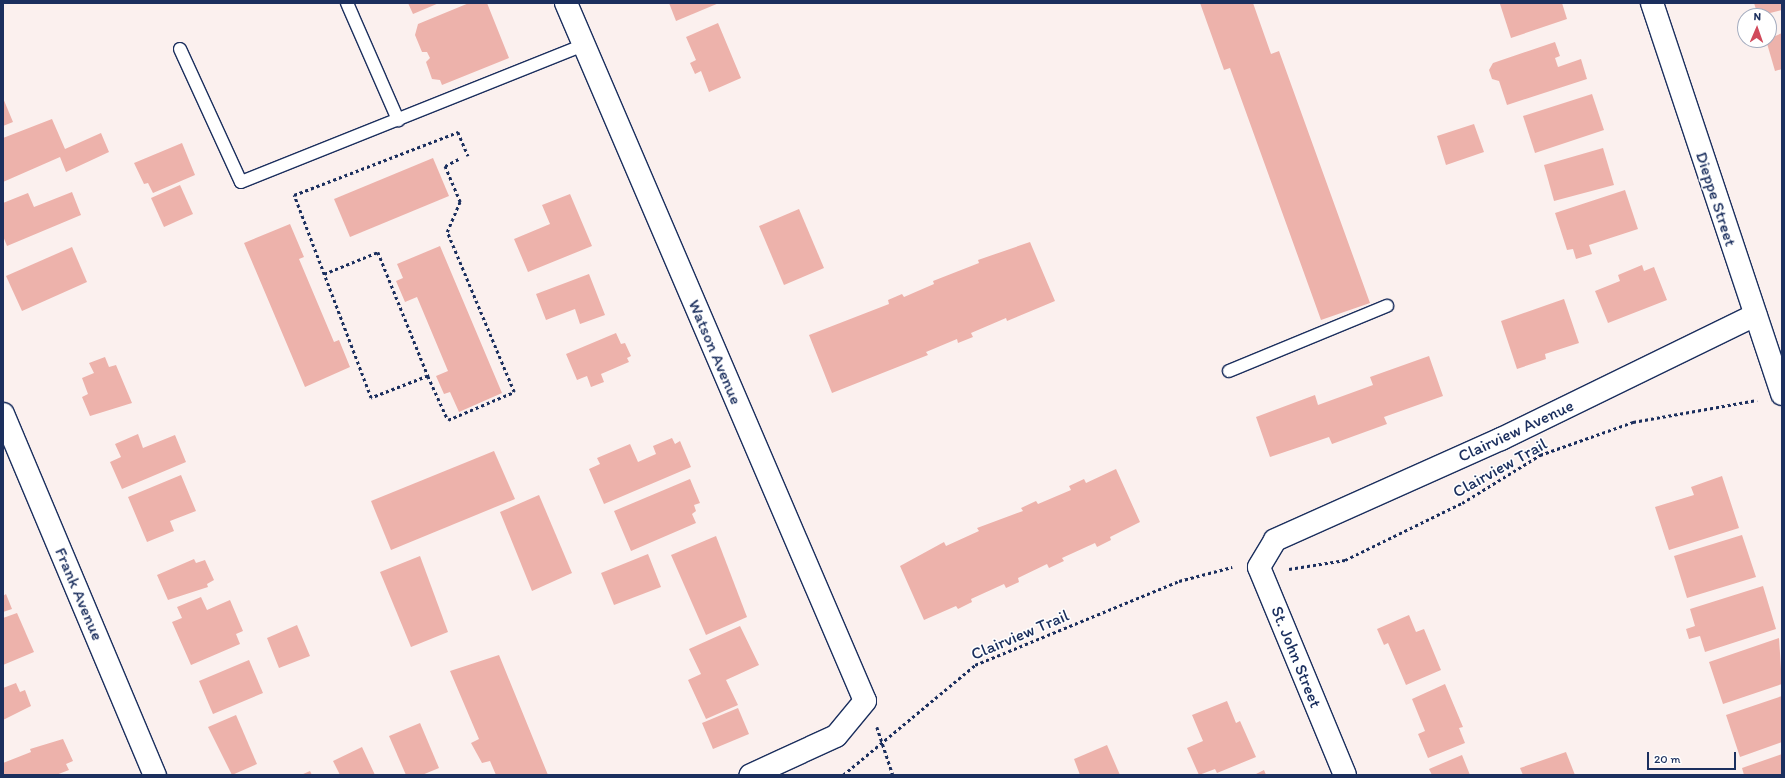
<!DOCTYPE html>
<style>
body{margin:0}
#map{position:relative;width:1785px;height:778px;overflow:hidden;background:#fbf0ee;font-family:Itim,sans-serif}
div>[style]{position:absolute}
.building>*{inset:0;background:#edb2ab}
.path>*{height:2.5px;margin-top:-1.25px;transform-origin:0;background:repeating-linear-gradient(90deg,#1b2f5e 0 3px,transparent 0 6px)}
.roads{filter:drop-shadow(1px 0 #1b2f5e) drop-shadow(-1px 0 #1b2f5e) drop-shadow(0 1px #1b2f5e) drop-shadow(0 -1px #1b2f5e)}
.lane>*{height:12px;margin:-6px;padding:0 6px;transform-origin:6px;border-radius:6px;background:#fff}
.street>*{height:22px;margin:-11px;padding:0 11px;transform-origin:11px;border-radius:11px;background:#fff}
span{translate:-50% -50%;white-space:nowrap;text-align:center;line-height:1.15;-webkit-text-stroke:3px #fff;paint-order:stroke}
.street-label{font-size:17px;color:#1b2f5e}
.frame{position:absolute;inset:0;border:4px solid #1b2f5e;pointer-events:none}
.north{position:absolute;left:1737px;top:8px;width:40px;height:40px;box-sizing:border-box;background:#fff;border:1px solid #a4acbf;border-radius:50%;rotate:2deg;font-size:11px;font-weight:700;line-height:16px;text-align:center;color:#1b2f5e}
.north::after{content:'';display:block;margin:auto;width:14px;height:18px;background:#d1495b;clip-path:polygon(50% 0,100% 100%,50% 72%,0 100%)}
.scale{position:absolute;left:1647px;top:752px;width:89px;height:18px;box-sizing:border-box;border:2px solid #1b2f5e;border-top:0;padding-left:5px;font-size:12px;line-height:14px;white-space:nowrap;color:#1b2f5e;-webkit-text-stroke:3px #fff;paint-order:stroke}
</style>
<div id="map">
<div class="building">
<i style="clip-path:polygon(408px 3px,439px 3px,413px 14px)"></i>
<i style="clip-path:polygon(469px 3px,487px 3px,509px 58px,442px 85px,440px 80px,432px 79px,426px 62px,430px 58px,427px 52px,422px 52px,415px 35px,418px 24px)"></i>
<i style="clip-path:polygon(669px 3px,719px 3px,676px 21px)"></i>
<i style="clip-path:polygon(1200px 3px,1253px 3px,1271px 54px,1279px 51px,1370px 303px,1321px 320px,1230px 68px,1224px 70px)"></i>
<i style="clip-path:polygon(1503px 3px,1562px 3px,1567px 19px,1511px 38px,1500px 4px)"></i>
<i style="clip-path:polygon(1754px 3px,1782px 3px,1782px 10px,1758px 16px)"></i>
<i style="clip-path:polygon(718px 23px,741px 78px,709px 92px,701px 71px,695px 74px,690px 63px,696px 60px,686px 37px)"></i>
<i style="clip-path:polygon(1782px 33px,1782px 69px,1775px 71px,1766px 40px)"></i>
<i style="clip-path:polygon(1555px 42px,1560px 56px,1555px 58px,1558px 67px,1581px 59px,1587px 79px,1507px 105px,1499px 81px,1492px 79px,1489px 70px,1493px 63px)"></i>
<i style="clip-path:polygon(1592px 94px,1604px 130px,1535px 153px,1523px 116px)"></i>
<i style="clip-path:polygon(3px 98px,13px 122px,3px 126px)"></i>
<i style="clip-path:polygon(52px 119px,65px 149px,101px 133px,109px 152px,66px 172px,60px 157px,3px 182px,3px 138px)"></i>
<i style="clip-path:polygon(1474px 124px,1484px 152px,1446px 165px,1437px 136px)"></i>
<i style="clip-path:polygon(182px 143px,195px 175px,153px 193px,148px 183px,144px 184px,134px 163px)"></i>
<i style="clip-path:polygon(1603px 148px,1614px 185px,1554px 201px,1544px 165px)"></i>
<i style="clip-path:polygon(433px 158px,449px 196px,350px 237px,334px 199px)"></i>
<i style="clip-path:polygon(180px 185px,193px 214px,164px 227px,151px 198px)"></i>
<i style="clip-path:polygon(1625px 190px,1638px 229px,1589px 245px,1592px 254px,1576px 259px,1573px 249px,1567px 250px,1555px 213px)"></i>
<i style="clip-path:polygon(72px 192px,81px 215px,7px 246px,3px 236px,3px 203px,28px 193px,34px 207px)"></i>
<i style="clip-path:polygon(570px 194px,592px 246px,528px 272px,514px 239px,550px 224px,542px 205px)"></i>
<i style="clip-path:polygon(799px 209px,824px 268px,784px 285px,759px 226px)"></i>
<i style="clip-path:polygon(290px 224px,304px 257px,299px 259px,334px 342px,339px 340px,350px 367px,305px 387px,244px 243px)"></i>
<i style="clip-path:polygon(1030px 242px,1055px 301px,1007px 321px,1006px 318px,971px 333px,973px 337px,958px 343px,957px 339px,926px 352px,928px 355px,832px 393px,809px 335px,889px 304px,888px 300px,902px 294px,904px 297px,934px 284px,933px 281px,979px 263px,978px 260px)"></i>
<i style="clip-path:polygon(440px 246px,502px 393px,459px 412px,450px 392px,444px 394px,436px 376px,448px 371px,417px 297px,405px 302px,396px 281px,403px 278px,397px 264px)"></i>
<i style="clip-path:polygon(72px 247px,87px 282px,22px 311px,6px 276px)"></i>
<i style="clip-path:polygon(1642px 265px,1644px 271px,1654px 267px,1667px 300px,1608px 323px,1595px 291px,1620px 281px,1618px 275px)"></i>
<i style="clip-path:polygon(589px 274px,605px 315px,580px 324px,575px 309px,546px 320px,536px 294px)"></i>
<i style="clip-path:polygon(1564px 299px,1579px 343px,1545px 354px,1546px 359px,1517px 369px,1501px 321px)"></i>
<i style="clip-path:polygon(616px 333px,621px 344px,625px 343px,631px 356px,627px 358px,629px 362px,601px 374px,604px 382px,591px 387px,587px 376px,577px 380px,566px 354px)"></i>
<i style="clip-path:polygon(1429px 356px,1443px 396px,1384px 417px,1387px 424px,1332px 444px,1329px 437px,1270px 457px,1256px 417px,1315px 395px,1318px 405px,1373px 385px,1370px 377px)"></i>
<i style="clip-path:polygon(105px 357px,109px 367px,116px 365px,132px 403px,90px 416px,82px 397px,88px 394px,82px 378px,94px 373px,89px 363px)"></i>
<i style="clip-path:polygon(138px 434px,143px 448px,175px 435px,186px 462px,122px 489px,110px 462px,121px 457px,115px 444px)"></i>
<i style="clip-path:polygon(672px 438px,675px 444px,680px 441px,691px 467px,604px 504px,589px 469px,600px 464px,597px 458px,630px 444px,638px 462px,656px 454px,653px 446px)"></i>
<i style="clip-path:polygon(494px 451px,515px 499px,391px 550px,371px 501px)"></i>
<i style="clip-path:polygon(1116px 469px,1140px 522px,1110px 537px,1111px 540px,1097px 547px,1095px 543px,1062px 558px,1064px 561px,1049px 568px,1047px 564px,1018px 578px,1019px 582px,1006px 588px,1004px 584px,971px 599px,972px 602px,958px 609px,956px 606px,924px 620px,900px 566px,944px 542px,946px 546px,979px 531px,977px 528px,1023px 511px,1021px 508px,1036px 501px,1038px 504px,1071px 490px,1069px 486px,1084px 479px,1086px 483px)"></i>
<i style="clip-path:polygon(181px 475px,196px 511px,170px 521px,174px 531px,147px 542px,128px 497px)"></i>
<i style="clip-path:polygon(1722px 476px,1739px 528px,1669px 550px,1655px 507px,1694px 495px,1691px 487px)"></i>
<i style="clip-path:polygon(690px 479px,700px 503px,694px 505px,696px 511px,692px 514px,696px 523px,631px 551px,614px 511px)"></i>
<i style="clip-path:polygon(539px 495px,572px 573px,532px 591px,500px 512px)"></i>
<i style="clip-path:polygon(1742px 535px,1756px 577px,1687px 598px,1674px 556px)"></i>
<i style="clip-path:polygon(716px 536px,747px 617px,706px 635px,671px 555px)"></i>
<i style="clip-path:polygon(648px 554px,661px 587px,614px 605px,601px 573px)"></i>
<i style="clip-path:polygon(420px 556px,448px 632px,411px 647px,380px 572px)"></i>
<i style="clip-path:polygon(194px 559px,196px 563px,205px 560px,214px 580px,207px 584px,208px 587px,168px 600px,157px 575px)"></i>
<i style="clip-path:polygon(1763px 586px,1776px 629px,1705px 652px,1700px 636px,1689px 639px,1686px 629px,1695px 626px,1690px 609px)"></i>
<i style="clip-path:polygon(6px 594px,12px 609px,3px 612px,3px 596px)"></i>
<i style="clip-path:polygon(201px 597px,207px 610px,230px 600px,243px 631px,236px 634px,240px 644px,191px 665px,172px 622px,182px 618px,177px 607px)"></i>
<i style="clip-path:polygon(17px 613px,34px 652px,3px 665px,3px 618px)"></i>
<i style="clip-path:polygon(1409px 615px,1416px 632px,1424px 629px,1441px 670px,1406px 685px,1388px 643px,1384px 645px,1377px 629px)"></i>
<i style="clip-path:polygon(297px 625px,310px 656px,279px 668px,267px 638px)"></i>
<i style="clip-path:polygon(740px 626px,759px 665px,726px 680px,738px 705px,706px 719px,688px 680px,701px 674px,689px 649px)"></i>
<i style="clip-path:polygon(1779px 638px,1782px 684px,1723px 704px,1709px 662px)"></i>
<i style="clip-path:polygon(499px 655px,548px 775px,496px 775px,490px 761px,482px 763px,471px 743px,479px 739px,450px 671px)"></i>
<i style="clip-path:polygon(249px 660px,263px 693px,213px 714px,199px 681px)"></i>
<i style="clip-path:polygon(16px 683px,20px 692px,25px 690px,31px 706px,3px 720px,3px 688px)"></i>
<i style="clip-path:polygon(1445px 684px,1463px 727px,1459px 728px,1465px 743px,1428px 758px,1418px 734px,1425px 731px,1412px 699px)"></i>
<i style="clip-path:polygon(1782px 696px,1782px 742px,1740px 757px,1726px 715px)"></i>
<i style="clip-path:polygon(1227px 701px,1236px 723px,1240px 721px,1256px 757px,1217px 773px,1215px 769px,1199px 775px,1187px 748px,1203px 741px,1192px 715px)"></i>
<i style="clip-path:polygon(738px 708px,749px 734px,713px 749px,702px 723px)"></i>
<i style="clip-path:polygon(236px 715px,257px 764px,232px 775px,208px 727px)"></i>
<i style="clip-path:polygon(420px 723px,439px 768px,422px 775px,406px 775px,389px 736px)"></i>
<i style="clip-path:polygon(63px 739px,73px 761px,66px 764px,69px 770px,56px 775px,3px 775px,3px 763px,31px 752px,30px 749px)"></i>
<i style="clip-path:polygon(1107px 745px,1120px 775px,1080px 775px,1074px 759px)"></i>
<i style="clip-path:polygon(362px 747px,375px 775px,340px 775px,333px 761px)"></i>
<i style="clip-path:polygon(1566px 752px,1575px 775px,1523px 775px,1520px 768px)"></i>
<i style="clip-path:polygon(1782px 754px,1782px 775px,1744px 775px,1742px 768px)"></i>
<i style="clip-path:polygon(1462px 755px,1470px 775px,1432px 775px,1429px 769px)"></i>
<i style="clip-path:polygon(1264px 770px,1266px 775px,1254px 775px)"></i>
<i style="clip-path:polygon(310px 771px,312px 775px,301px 775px)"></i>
</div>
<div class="path">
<i style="left:324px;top:274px;width:58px;rotate:-22.2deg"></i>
<i style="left:378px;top:252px;width:134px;rotate:68deg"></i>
<i style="left:428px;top:376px;width:61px;rotate:158.9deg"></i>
<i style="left:371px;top:398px;width:217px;rotate:-110.8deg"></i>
<i style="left:294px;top:195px;width:176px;rotate:-21deg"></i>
<i style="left:458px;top:132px;width:26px;rotate:67deg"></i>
<i style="left:428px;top:376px;width:48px;rotate:65.6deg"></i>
<i style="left:448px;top:420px;width:72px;rotate:-23deg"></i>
<i style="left:514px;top:392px;width:173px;rotate:-112.7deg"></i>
<i style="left:447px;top:232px;width:33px;rotate:-67deg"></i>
<i style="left:460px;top:202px;width:39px;rotate:-113deg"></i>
<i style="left:445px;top:166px;width:16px;rotate:-27deg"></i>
<i style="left:1289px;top:569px;width:57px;rotate:-9.1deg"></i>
<i style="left:1345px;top:560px;width:130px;rotate:-26deg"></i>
<i style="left:1462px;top:503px;width:92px;rotate:-31.6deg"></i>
<i style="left:1540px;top:455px;width:99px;rotate:-19.5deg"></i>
<i style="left:1633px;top:422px;width:126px;rotate:-10.1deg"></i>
<i style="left:877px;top:727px;width:51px;rotate:71.6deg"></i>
<i style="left:843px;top:775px;width:172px;rotate:-39.8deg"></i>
<i style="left:975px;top:665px;width:221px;rotate:-22.4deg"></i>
<i style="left:1179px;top:581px;width:55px;rotate:-14.8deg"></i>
</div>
<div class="roads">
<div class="lane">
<i style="left:347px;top:3px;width:128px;rotate:66.4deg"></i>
<i style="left:180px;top:49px;width:146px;rotate:65.4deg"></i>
<i style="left:241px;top:182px;width:369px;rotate:-21.8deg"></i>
<i style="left:1229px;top:371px;width:171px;rotate:-22.4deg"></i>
</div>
<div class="street">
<i style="left:566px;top:3px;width:759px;rotate:66.81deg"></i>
<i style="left:865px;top:701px;width:45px;rotate:129.6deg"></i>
<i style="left:836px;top:736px;width:94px;rotate:155.4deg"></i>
<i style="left:1652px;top:3px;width:412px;rotate:71.6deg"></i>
<i style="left:3px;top:414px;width:392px;rotate:67.2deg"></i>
<i style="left:1345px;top:775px;width:225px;rotate:-112.5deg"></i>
<i style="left:1259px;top:567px;width:31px;rotate:-59deg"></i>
<i style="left:1275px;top:540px;width:248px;rotate:-24.1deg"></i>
<i style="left:1501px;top:439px;width:283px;rotate:-26deg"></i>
</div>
</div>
<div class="street-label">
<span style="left:1716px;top:199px;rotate:72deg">Dieppe Street</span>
<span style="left:715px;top:352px;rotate:67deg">Watson Avenue</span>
<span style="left:1516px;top:431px;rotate:-25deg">Clairview Avenue</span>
<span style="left:1500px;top:468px;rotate:-29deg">Clairview Trail</span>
<span style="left:79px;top:594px;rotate:67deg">Frank Avenue</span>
<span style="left:1020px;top:635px;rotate:-23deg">Clairview Trail</span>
<span style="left:1296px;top:657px;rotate:68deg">St. John Street</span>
</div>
<div class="frame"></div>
<div class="north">N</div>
<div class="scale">20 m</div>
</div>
